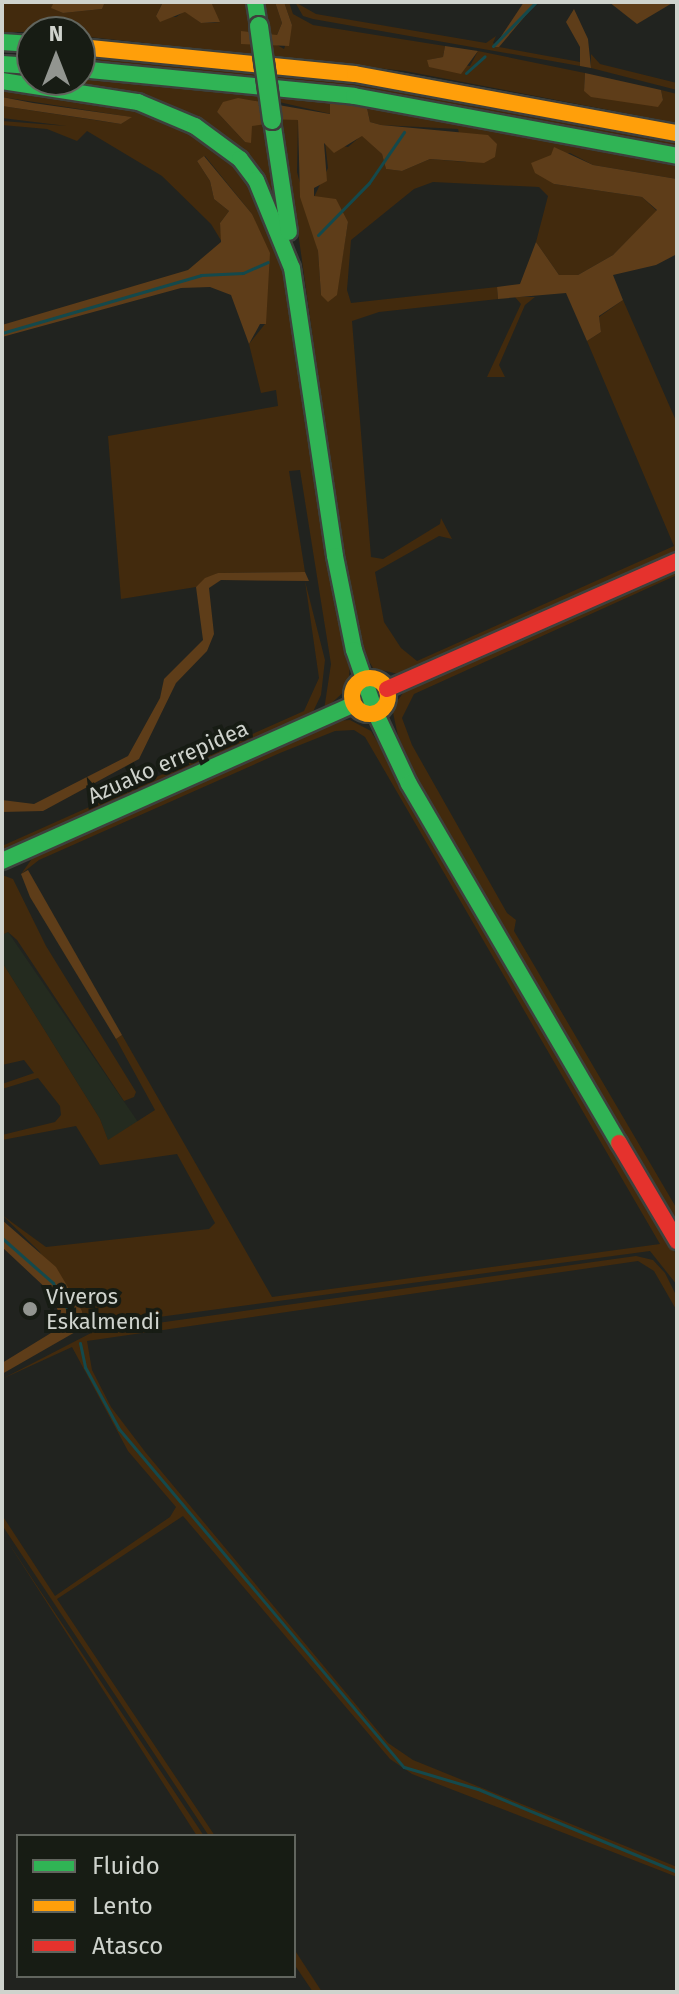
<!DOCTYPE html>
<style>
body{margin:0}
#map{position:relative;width:679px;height:1994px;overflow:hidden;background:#21231f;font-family:"Fira Sans",sans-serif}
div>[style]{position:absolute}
.built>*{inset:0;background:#242b1f}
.green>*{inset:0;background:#422a0d}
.forest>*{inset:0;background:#5e3d19}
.stream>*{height:3px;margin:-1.5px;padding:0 1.5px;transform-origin:1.5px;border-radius:1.5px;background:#14494c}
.roads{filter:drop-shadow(2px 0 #3d403c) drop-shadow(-2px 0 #3d403c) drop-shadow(0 2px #3d403c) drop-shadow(0 -2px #3d403c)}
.fast>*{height:16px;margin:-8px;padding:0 8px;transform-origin:8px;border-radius:8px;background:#30b455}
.slow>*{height:16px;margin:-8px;padding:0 8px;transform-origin:8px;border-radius:8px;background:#ff9f0a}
.slow>.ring{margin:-8px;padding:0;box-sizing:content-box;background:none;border:16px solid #ff9f0a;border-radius:50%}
.jam>*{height:16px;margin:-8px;padding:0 8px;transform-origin:8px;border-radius:8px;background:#e5322d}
.bridges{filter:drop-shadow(2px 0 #3d403c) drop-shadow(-2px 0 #3d403c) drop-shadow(0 2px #3d403c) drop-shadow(0 -2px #3d403c)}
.fast-bridge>*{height:18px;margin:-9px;padding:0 9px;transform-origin:9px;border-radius:9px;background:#30b455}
.dots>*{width:22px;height:22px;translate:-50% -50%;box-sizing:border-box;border:4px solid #171c14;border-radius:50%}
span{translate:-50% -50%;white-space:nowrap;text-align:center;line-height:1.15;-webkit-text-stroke:8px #171c14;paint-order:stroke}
.street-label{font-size:22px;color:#cfd3cd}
.poi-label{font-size:22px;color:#cfd3cd}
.left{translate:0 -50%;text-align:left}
.frame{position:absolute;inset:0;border:4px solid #cfd3cd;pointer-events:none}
.legend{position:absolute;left:16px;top:1834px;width:280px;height:144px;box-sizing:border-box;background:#171c14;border:2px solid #61655e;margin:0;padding:10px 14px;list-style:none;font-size:24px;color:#cfd3cd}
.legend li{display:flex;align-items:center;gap:16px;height:40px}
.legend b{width:40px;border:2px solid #61655e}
.north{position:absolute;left:16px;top:16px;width:80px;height:80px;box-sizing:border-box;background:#171c14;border:2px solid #61655e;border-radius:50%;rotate:0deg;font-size:22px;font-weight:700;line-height:32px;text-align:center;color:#cfd3cd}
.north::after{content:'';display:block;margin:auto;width:28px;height:36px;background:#929590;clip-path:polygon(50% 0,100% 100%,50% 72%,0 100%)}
</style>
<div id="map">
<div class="built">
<i style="clip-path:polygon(8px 932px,138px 1122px,108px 1141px,100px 1119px,2px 962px,2px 935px)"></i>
</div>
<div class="green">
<i style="clip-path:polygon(2px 2px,54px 2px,52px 8px,63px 13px,102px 9px,105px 2px,163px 2px,156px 16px,176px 17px,185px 11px,201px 23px,214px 23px,220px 22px,209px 9px,211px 2px,249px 2px,252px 30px,284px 49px,292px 25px,284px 2px,289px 2px,293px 14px,313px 25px,445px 46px,443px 57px,428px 60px,470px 66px,478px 51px,585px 73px,584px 91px,657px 106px,663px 100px,661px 90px,677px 94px,677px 123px,405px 71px,80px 36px,80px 32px,2px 32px)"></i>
<i style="clip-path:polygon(263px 2px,275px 2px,282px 23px,277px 35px,269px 35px)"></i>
<i style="clip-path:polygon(295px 2px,316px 14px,486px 43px,496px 36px,493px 43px,499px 47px,580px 62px,580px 66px,313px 19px,303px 16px)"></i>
<i style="clip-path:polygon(80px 53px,343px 80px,677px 140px,677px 148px,334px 87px,80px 61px)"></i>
<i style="clip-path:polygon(591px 54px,600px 64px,677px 83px,677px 90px,591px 68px)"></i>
<i style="clip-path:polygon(80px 79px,330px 102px,331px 114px,279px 102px,217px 112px,245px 142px,252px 125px,266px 124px,280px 214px,217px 135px,34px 80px)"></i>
<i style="clip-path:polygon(2px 89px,110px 102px,183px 127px,235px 165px,253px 190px,280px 248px,325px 550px,350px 664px,348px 688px,324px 710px,331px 664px,300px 470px,289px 471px,305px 572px,218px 573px,196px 587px,121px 599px,108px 436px,278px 406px,276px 390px,261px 393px,249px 344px,265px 324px,252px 214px,205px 156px,197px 161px,210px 181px,214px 199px,229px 211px,220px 223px,222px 242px,211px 224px,162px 176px,87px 131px,77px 141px,47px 129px,2px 125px,2px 121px,67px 126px,2px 118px,2px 106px,121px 124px,131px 117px,2px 97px)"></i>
<i style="clip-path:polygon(367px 108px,677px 166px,677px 179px,593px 165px,570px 153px,532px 163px,554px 184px,642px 197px,657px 211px,613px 255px,578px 275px,559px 275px,536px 242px,548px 196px,539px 187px,433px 182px,414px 189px,351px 240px,347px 290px,351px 303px,497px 287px,498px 299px,379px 312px,352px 321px,371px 557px,383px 559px,440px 524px,441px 518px,452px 539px,439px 536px,375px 572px,384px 622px,401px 648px,417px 661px,674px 546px,587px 341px,601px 332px,599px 317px,623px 300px,677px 423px,677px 553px,402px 675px,373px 668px,363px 651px,345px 569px,282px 117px,298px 120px,297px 172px,318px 251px,321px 295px,338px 284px,348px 222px,314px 197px,328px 168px,325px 142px,348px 147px,362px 135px,382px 154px,386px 169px,402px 171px,430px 159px,466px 162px,458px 129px,381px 125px,370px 122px)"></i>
<i style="clip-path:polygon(515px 297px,535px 297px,525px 305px,499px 365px,505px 377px,487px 377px,521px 304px)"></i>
<i style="clip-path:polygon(677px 569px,677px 575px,414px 694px,402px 718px,412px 745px,507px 913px,516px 920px,514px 931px,677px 1209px,677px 1226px,429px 803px,398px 736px,392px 708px,406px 689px)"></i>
<i style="clip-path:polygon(305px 581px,325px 660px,321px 695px,311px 716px,2px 854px,2px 846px,304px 711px,319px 678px)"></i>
<i style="clip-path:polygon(350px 720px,371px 731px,677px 1256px,677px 1285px,650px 1251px,84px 1327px,82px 1311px,39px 1251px,2px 1215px,46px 1247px,209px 1229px,215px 1223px,177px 1154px,100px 1165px,76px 1126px,2px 1140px,2px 1135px,55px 1122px,61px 1115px,60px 1106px,38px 1078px,2px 1089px,2px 1084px,34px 1073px,24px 1060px,2px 1065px,2px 962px,100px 1119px,108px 1140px,155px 1110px,116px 1039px,122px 1035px,272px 1297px,660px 1244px,365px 737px,354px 730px,335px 731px,280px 753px,39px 860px,21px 874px,34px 856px,334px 721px)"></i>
<i style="clip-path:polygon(2px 875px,13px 879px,46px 946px,136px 1092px,134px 1097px,124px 1101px,17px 940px,8px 932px,2px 935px)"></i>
<i style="clip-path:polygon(636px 1256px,653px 1260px,665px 1273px,677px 1297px,677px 1311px,654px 1271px,638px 1261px,87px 1341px,92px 1370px,111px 1407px,146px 1453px,388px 1743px,413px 1760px,677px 1867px,677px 1877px,412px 1774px,390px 1759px,183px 1516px,57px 1599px,215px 1836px,209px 1836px,2px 1525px,2px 1515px,55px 1596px,170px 1517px,176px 1507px,128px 1451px,72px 1347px,2px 1379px,93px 1332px)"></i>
<i style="clip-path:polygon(2px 1533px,35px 1583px,204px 1836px,197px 1836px)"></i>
<i style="clip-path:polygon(294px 1949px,322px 1992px,313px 1992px,294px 1964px)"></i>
</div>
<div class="forest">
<i style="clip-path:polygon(54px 2px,105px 2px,102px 9px,63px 13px,51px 8px)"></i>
<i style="clip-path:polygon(163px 2px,211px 2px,220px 22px,201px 23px,185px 12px,160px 22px,156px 16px)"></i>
<i style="clip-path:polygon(275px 2px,284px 2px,292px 25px,289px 46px,241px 44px,241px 31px,277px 35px,282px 23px)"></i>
<i style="clip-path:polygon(524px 2px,537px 2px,499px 47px,494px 47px)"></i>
<i style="clip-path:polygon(609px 2px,674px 2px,637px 24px)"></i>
<i style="clip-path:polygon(574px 9px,588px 39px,591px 68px,580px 66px,580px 47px,566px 22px)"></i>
<i style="clip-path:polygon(445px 46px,478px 51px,461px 74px,429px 67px,427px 60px,443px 57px)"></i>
<i style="clip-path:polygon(585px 73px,661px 90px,663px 100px,658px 107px,591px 97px,584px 91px)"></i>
<i style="clip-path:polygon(2px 97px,33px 103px,132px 117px,121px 124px,96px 120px,2px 106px)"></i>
<i style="clip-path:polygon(238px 98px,330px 114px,330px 102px,367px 108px,370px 122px,381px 125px,488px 135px,497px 144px,495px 157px,484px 163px,430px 159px,402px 171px,386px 169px,382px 154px,362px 136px,334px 153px,324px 143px,327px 181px,314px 188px,314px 196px,336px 199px,348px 222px,337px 295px,328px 302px,321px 295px,318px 251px,300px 197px,298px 120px,265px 119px,266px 124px,252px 126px,251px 143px,245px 142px,217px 112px,223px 102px)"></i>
<i style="clip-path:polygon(554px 147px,593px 165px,677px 179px,677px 254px,656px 265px,613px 275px,623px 300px,599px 316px,601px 332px,587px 341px,566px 293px,498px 299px,497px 287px,520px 284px,536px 242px,559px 275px,578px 275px,613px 255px,657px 210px,642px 197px,554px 184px,535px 173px,531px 163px,551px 155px)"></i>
<i style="clip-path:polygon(204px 156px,252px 214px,270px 253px,266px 324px,260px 324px,249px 344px,231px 295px,210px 287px,181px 288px,2px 337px,2px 325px,188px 270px,221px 242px,220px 223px,229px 211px,214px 199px,210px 181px,197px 161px)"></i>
<i style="clip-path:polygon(305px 572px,309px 581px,221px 580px,209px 588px,214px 634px,207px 651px,176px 683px,139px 759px,43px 811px,2px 812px,2px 800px,34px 804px,128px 756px,160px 698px,164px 679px,203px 640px,196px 587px,205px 578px,218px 573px)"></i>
<i style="clip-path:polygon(28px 870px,122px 1035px,116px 1039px,30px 897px,21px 874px)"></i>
<i style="clip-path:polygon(2px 1220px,56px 1267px,82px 1311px,84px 1327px,2px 1374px,2px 1363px,64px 1325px,50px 1292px,2px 1247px)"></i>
</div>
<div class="stream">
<i style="left:493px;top:46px;width:62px;rotate:-45.7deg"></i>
<i style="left:466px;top:73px;width:25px;rotate:-42deg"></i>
<i style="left:318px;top:235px;width:73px;rotate:-45.6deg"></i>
<i style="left:369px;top:183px;width:62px;rotate:-55.5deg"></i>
<i style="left:2px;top:333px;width:207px;rotate:-16.2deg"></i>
<i style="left:201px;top:275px;width:42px;rotate:-2.7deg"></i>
<i style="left:243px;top:273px;width:27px;rotate:-24deg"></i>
<i style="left:2px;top:1238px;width:68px;rotate:41.4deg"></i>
<i style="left:53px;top:1283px;width:50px;rotate:61.4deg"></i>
<i style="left:80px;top:1343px;width:25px;rotate:78deg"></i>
<i style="left:85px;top:1367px;width:71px;rotate:61.3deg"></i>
<i style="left:119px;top:1429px;width:442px;rotate:49.9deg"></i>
<i style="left:404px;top:1767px;width:77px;rotate:16.6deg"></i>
<i style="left:478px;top:1789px;width:216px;rotate:22.6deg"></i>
</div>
<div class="roads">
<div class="fast">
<i style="left:255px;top:2px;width:24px;rotate:81deg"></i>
<i style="left:2px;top:42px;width:30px;rotate:4deg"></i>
<i style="left:2px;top:64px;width:30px;rotate:4deg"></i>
<i style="left:80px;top:69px;width:275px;rotate:5.6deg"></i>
<i style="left:354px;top:96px;width:329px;rotate:10.5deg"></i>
<i style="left:2px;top:81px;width:138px;rotate:8.8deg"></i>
<i style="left:138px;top:102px;width:62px;rotate:22.8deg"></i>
<i style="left:195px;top:126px;width:56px;rotate:36.3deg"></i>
<i style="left:240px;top:159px;width:26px;rotate:53deg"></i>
<i style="left:256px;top:180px;width:95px;rotate:67.8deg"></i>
<i style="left:272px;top:120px;width:113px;rotate:81.4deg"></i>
<i style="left:292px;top:268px;width:291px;rotate:81.5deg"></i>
<i style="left:335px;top:556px;width:96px;rotate:78.6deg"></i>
<i style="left:354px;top:650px;width:68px;rotate:71deg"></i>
<i style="left:376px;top:714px;width:77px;rotate:64.8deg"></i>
<i style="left:409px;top:784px;width:416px;rotate:59.7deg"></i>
<i style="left:2px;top:861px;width:384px;rotate:-24deg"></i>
</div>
<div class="slow">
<i style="left:80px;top:47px;width:276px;rotate:5.6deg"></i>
<i style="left:355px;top:74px;width:327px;rotate:10.4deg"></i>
<i class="ring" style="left:352px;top:678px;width:20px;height:20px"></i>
</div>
<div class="jam">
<i style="left:387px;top:689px;width:317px;rotate:-23.8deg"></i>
<i style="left:619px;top:1143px;width:114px;rotate:59.4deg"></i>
</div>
</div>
<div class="bridges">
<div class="fast-bridge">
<i style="left:259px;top:26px;width:95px;rotate:82.1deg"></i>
</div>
</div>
<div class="dots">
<i style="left:30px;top:1309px;background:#929590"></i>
</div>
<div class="street-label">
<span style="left:168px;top:762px;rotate:-24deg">Azuako errepidea</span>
</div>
<div class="poi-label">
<span class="left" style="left:46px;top:1309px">Viveros<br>Eskalmendi</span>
</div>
<div class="frame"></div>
<ul class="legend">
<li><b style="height:10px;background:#30b455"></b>Fluido</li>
<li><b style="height:10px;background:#ff9f0a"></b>Lento</li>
<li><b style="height:10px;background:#e5322d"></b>Atasco</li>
</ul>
<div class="north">N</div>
</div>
